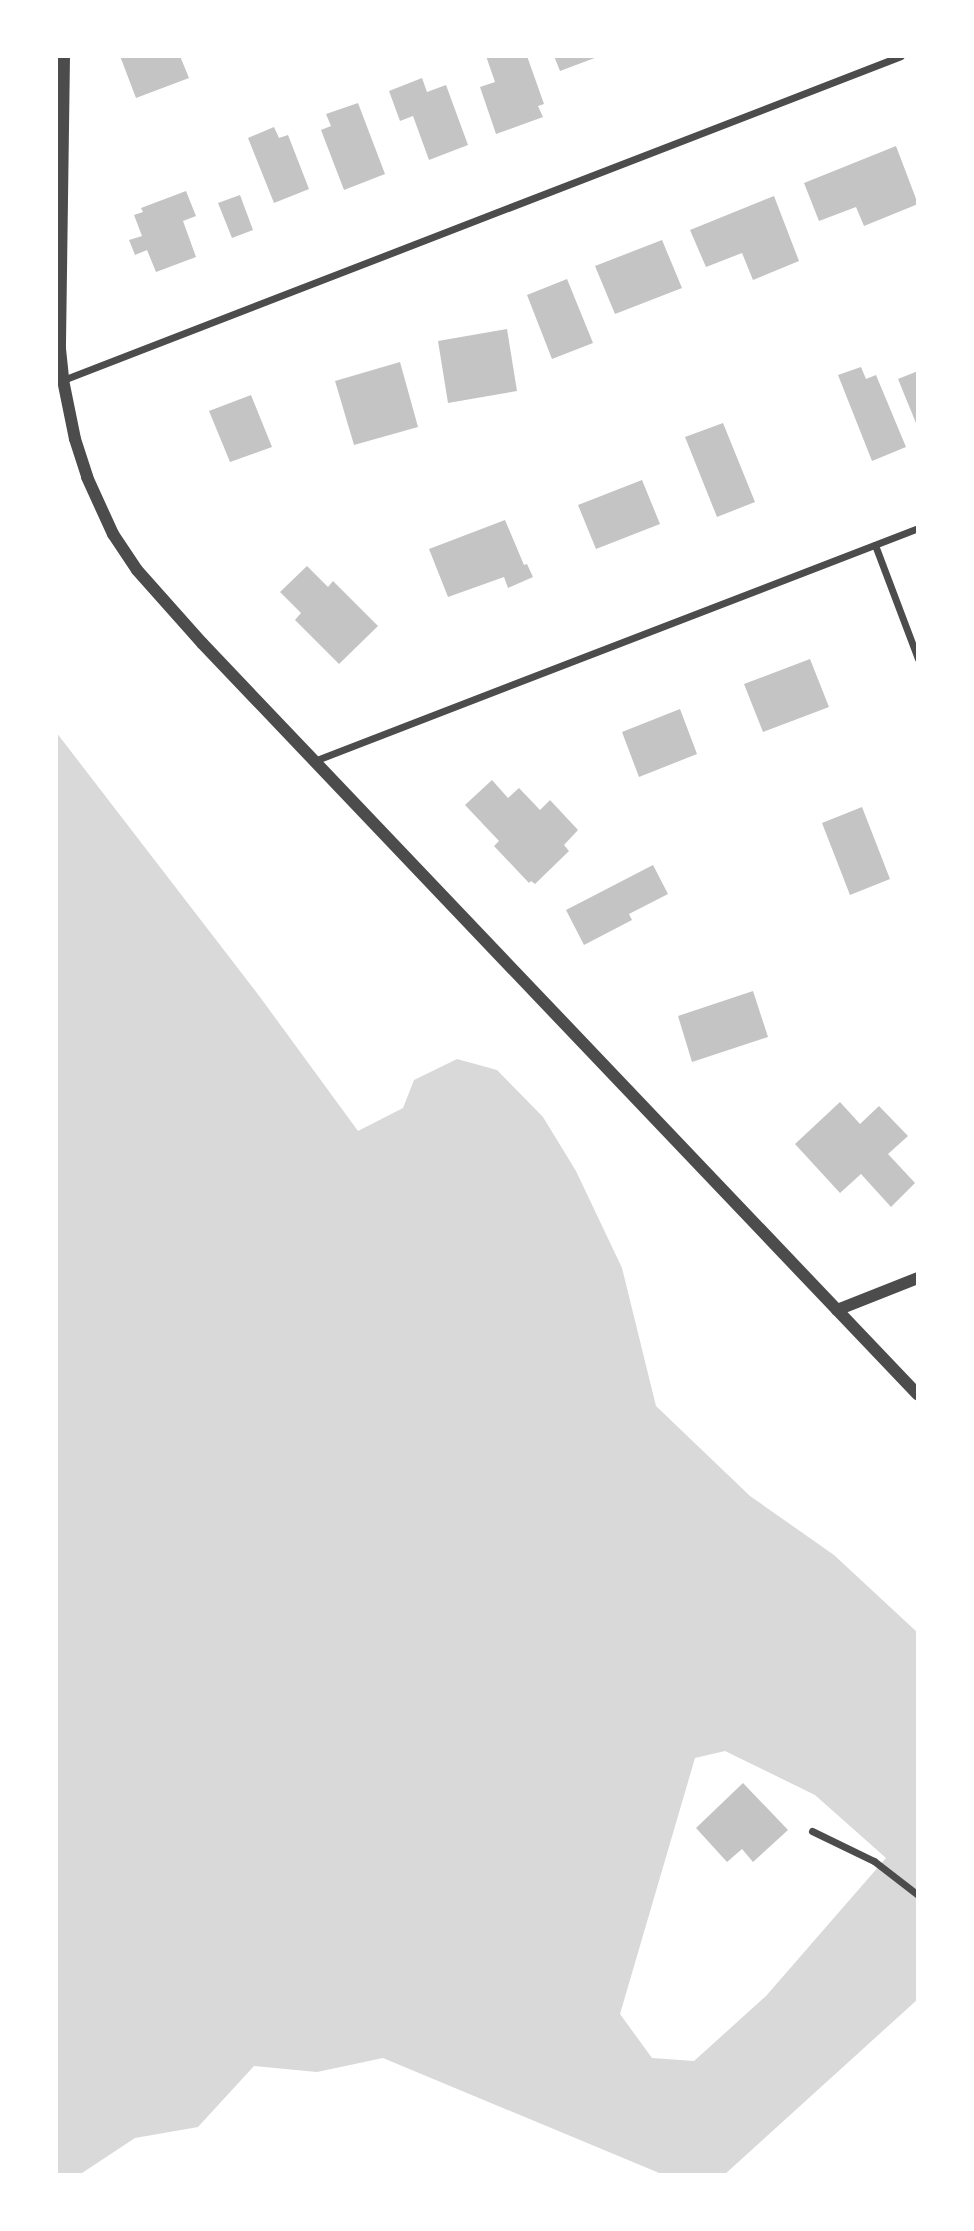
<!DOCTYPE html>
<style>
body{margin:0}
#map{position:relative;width:974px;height:2231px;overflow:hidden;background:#fff;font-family:Ubuntu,sans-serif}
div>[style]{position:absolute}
.water>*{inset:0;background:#d9d9d9}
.building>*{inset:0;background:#c4c4c4}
.minor>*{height:7px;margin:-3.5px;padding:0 3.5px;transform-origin:3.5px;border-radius:3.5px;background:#4c4c4c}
.tertiary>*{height:12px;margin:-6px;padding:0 6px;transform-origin:6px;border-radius:6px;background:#4c4c4c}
span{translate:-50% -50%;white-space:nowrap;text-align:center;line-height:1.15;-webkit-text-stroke:5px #fff;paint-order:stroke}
.frame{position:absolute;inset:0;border:58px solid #fff;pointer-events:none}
</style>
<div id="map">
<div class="water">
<i style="clip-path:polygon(evenodd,56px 732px,260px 997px,358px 1131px,403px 1108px,414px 1080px,457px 1059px,497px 1070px,543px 1117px,576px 1171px,622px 1268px,656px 1406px,750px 1496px,834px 1555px,918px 1633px,918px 1999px,724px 2175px,664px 2175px,383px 2058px,317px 2072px,254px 2066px,198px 2127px,135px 2138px,79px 2175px,56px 2175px,56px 732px,725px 1751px,815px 1795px,886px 1858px,766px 1996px,694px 2061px,652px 2058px,620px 2014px,695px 1758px,725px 1751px)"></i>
</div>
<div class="building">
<i style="clip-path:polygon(120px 56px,180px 56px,189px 78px,136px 98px)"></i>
<i style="clip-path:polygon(486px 56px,527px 56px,544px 104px,538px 106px,543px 117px,496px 134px,480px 87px,495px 82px)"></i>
<i style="clip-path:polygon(554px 56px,600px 56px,560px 71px)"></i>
<i style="clip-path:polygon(422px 78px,427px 92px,446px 85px,468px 145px,429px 160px,413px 116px,400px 121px,389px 91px)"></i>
<i style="clip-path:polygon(358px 103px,385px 174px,344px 190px,321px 130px,331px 126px,326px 114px)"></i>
<i style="clip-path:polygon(274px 127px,279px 138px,288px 135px,309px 189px,274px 203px,248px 138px)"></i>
<i style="clip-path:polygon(896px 146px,918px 204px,864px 226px,856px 207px,819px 221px,804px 183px)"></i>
<i style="clip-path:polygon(186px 191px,196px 216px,183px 221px,196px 257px,156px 272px,147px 250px,135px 255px,129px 240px,142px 236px,134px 215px,143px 212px,141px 208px)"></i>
<i style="clip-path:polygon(240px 195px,253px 230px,232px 238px,218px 203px)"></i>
<i style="clip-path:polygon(774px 196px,799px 261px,753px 280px,742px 253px,706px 267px,690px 230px)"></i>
<i style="clip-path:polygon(662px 240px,682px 288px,615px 314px,595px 266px)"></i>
<i style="clip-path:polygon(567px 279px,593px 343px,552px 359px,527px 295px)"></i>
<i style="clip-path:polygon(507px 329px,517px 391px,448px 403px,438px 341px)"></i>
<i style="clip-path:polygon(400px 362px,418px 427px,354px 445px,335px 381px)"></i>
<i style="clip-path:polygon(861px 367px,866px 379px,876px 375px,906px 447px,872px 461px,838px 375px)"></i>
<i style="clip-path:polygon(918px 371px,918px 428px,898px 379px)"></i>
<i style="clip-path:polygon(251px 395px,272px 447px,230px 462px,209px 411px)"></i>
<i style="clip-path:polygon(723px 423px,755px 502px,717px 517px,685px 437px)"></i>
<i style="clip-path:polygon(642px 480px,660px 524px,596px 549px,578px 505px)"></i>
<i style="clip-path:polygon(505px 520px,524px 565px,527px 564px,533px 577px,508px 588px,504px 577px,448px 597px,429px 549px)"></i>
<i style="clip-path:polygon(307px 566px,328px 587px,333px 581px,378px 626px,339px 664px,295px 620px,301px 613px,280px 592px)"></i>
<i style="clip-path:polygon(810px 659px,829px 707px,763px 732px,744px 684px)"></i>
<i style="clip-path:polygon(680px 709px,697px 754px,639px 777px,622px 732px)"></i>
<i style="clip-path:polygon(492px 780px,508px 798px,519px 788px,540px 810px,550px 800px,578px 830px,564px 845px,569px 851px,535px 884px,531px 881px,529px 883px,494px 846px,499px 841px,465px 805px)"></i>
<i style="clip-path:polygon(862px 807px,890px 879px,850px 895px,822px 823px)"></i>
<i style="clip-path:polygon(653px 865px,668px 894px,629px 914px,632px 920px,584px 945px,566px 910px)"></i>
<i style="clip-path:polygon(753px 991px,768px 1037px,692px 1062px,678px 1016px)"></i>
<i style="clip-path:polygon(840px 1102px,860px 1124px,879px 1106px,908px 1136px,888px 1154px,915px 1183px,891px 1207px,861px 1174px,840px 1193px,795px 1144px)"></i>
<i style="clip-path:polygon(743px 1783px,788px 1830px,753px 1862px,742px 1849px,727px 1862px,696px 1828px)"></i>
</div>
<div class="minor">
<i style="left:63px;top:380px;width:898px;rotate:-21.14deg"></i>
<i style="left:875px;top:545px;width:122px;rotate:69.3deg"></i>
<i style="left:314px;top:761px;width:647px;rotate:-21.09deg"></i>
<i style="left:812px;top:1831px;width:69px;rotate:25.8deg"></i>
<i style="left:874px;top:1861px;width:56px;rotate:37.7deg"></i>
</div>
<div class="tertiary">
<i style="left:64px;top:56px;width:293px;rotate:90.8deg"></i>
<i style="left:60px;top:349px;width:31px;rotate:84deg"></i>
<i style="left:63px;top:380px;width:60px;rotate:78.5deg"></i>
<i style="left:75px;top:439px;width:40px;rotate:72deg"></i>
<i style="left:87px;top:477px;width:63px;rotate:65.5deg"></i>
<i style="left:113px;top:534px;width:43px;rotate:56.3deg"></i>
<i style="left:137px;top:570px;width:98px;rotate:48.3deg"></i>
<i style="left:202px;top:643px;width:1038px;rotate:46.4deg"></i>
<i style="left:837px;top:1310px;width:87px;rotate:-21.6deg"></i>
</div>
<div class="frame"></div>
</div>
